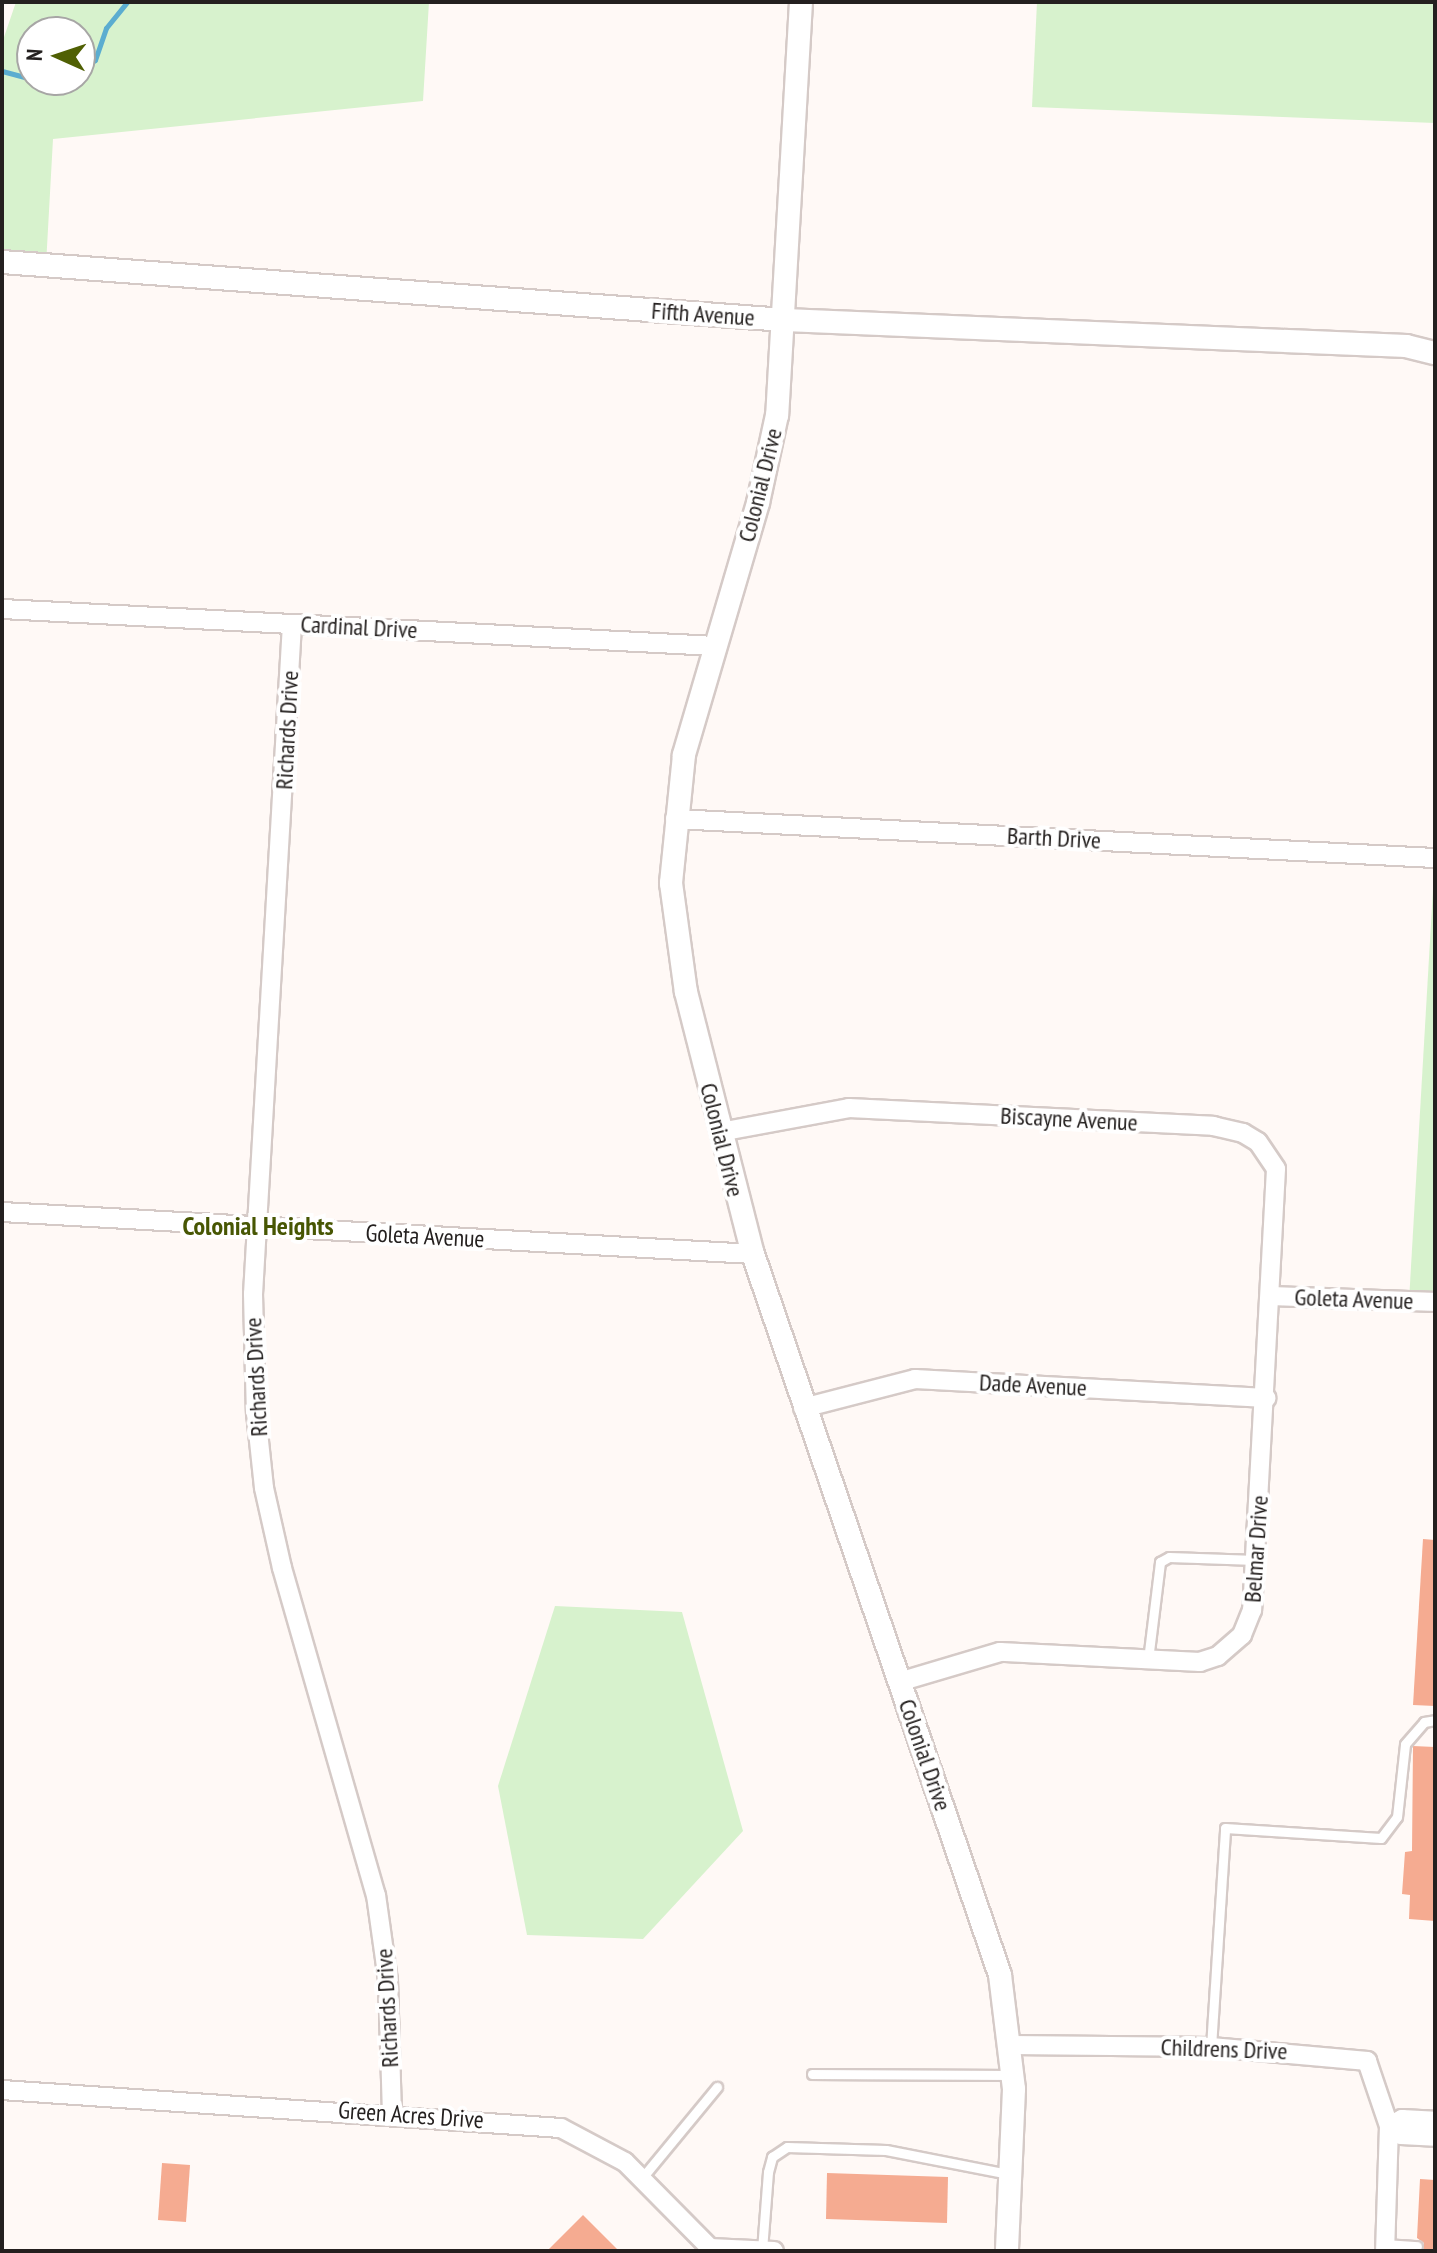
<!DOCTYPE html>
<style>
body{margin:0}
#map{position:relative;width:1437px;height:2253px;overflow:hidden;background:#fff9f6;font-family:"PT Sans Narrow",sans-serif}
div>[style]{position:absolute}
.green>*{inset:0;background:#d7f2cd}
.stream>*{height:5px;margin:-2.5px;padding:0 2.5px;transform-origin:2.5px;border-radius:2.5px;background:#5badd0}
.building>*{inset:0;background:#f5ab91}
.roads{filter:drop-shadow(2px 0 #d5cac7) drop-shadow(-2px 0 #d5cac7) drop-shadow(0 2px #d5cac7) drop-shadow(0 -2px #d5cac7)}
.service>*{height:9px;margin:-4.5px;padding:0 4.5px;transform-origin:4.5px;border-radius:4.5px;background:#fff}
.minor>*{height:18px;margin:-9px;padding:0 9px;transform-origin:9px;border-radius:9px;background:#fff}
.tertiary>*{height:22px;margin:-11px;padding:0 11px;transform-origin:11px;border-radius:11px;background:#fff}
span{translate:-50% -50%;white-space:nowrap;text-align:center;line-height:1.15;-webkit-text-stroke:8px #fff;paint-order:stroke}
.street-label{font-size:24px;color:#24201f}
.neighbourhood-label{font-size:26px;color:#475603;font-weight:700}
.frame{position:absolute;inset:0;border:4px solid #24201f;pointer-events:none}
.north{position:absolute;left:16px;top:16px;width:80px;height:80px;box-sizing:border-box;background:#fff;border:2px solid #a7a6a5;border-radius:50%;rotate:273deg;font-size:22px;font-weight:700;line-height:32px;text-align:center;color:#24201f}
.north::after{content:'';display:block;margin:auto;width:28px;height:36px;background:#506004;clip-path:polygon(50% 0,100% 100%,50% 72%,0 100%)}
</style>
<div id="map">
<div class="green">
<i style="clip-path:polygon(evenodd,16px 2px,429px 2px,423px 101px,53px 139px,46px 265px,2px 262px,2px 43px,16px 2px,32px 32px,80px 32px,80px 80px,32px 80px,32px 32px)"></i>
<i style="clip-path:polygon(1037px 2px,1435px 2px,1435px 123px,1032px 107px)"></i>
<i style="clip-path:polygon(1435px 855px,1435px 1302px,1409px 1301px)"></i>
<i style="clip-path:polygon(555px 1606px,682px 1612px,743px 1831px,643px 1939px,527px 1935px,498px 1786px)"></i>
</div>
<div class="stream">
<i style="left:80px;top:69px;width:17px;rotate:-31deg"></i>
<i style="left:95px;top:60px;width:34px;rotate:-71deg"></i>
<i style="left:106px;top:28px;width:33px;rotate:-51deg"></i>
<i style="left:2px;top:71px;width:31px;rotate:15deg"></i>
<i style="left:34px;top:80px;width:28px"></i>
</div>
<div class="building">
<i style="clip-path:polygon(1423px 1539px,1435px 1540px,1435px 1706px,1413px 1705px)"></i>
<i style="clip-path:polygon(1413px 1746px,1435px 1747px,1435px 1921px,1409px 1919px,1410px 1895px,1402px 1894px,1405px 1852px,1412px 1851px)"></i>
<i style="clip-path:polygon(162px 2163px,190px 2165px,186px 2222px,158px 2220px)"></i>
<i style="clip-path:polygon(827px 2173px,948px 2177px,947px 2223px,826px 2219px)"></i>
<i style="clip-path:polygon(1420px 2179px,1435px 2180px,1435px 2251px,1422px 2251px,1424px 2243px,1417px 2238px)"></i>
<i style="clip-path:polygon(583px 2215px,619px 2251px,547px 2251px)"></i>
</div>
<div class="roads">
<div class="service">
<i style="left:1148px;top:1660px;width:99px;rotate:-83deg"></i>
<i style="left:1160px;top:1562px;width:10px;rotate:-29deg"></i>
<i style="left:1169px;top:1557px;width:87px;rotate:2deg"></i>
<i style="left:1211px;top:2047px;width:219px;rotate:-86.3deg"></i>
<i style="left:1225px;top:1828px;width:156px;rotate:3.7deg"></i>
<i style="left:1381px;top:1838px;width:26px;rotate:-53deg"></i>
<i style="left:1397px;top:1817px;width:73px;rotate:-83.7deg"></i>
<i style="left:1405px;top:1744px;width:29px;rotate:-49deg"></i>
<i style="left:1424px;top:1722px;width:11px;rotate:-10deg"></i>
<i style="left:812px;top:2074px;width:198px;rotate:0.3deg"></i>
<i style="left:642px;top:2178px;width:118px;rotate:-50.5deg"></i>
<i style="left:1385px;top:2244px;width:32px;rotate:4deg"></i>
<i style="left:762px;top:2250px;width:78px;rotate:-85.6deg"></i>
<i style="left:768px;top:2172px;width:16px;rotate:-75deg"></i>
<i style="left:772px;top:2157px;width:18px;rotate:-34deg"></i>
<i style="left:787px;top:2147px;width:99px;rotate:1.7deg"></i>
<i style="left:886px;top:2150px;width:124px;rotate:11.1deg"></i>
</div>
<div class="minor">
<i style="left:2px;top:609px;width:714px;rotate:2.97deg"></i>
<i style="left:292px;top:624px;width:671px;rotate:93.33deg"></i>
<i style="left:253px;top:1294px;width:119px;rotate:88.6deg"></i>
<i style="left:256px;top:1413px;width:75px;rotate:83.9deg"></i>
<i style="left:264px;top:1488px;width:82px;rotate:77.3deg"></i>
<i style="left:282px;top:1568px;width:340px;rotate:74deg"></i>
<i style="left:376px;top:1895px;width:86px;rotate:82deg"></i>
<i style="left:388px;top:1980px;width:134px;rotate:88.3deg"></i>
<i style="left:675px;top:819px;width:760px;rotate:2.94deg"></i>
<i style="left:720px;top:1132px;width:131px;rotate:-10.5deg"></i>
<i style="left:849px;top:1108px;width:364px;rotate:2.8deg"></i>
<i style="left:1213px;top:1126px;width:31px;rotate:13deg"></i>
<i style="left:1243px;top:1133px;width:17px;rotate:31deg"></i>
<i style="left:1258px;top:1142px;width:32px;rotate:56deg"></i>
<i style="left:1276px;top:1169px;width:442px;rotate:93.1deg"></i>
<i style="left:1252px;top:1610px;width:27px;rotate:112deg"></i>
<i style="left:1242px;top:1635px;width:32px;rotate:139deg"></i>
<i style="left:1218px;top:1656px;width:19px;rotate:162deg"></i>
<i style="left:1200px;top:1662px;width:200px;rotate:-177.1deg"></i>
<i style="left:1000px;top:1652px;width:105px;rotate:163.5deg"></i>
<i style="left:2px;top:1212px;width:752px;rotate:3.2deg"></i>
<i style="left:1273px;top:1296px;width:162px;rotate:2.1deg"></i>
<i style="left:803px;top:1408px;width:116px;rotate:-14.5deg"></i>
<i style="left:915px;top:1379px;width:352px;rotate:3.1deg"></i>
<i style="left:1011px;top:2045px;width:200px;rotate:0.6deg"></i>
<i style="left:1211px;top:2047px;width:157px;rotate:5.1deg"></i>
<i style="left:1367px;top:2061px;width:69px;rotate:71.3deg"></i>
<i style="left:1389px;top:2126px;width:125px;rotate:91.8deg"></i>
<i style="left:2px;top:2090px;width:560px;rotate:3.89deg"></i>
<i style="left:561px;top:2128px;width:72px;rotate:28deg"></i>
<i style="left:625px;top:2162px;width:121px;rotate:45.3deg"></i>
<i style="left:710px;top:2248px;width:64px;rotate:2.7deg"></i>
<i style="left:1389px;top:2126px;width:15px;rotate:37deg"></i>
<i style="left:1401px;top:2135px;width:34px;rotate:3deg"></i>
<i style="left:1389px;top:2126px;width:15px;rotate:-28deg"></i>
<i style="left:1402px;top:2119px;width:33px;rotate:3deg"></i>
</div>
<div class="tertiary">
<i style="left:801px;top:2px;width:414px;rotate:93.3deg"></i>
<i style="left:777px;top:415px;width:90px;rotate:102.2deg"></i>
<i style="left:758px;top:503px;width:263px;rotate:106.4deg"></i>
<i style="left:684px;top:755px;width:129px;rotate:95.8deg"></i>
<i style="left:671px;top:883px;width:110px;rotate:82.2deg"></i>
<i style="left:686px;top:992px;width:270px;rotate:75.7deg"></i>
<i style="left:753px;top:1254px;width:762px;rotate:71.09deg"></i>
<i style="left:1000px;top:1975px;width:115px;rotate:83deg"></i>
<i style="left:1014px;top:2089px;width:162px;rotate:92.5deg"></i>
<i style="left:2px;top:262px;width:785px;rotate:4.24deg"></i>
<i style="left:785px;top:320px;width:622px;rotate:2.4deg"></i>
<i style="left:1406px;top:346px;width:30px;rotate:14deg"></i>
</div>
</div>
<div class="street-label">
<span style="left:703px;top:314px;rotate:4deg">Fifth Avenue</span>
<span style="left:760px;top:485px;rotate:-76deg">Colonial Drive</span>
<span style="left:359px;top:627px;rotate:3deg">Cardinal Drive</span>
<span style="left:287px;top:730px;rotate:-87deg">Richards Drive</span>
<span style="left:1054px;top:838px;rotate:3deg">Barth Drive</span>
<span style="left:1069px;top:1119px;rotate:3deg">Biscayne Avenue</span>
<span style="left:722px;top:1140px;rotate:76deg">Colonial Drive</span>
<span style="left:425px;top:1236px;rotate:3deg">Goleta Avenue</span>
<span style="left:1354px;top:1299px;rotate:2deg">Goleta Avenue</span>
<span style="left:256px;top:1377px;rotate:-93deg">Richards Drive</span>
<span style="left:1033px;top:1385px;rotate:3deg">Dade Avenue</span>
<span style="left:1256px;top:1549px;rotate:-86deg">Belmar Drive</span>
<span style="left:925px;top:1755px;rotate:71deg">Colonial Drive</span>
<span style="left:387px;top:2008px;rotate:-93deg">Richards Drive</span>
<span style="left:1224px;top:2049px;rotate:2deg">Childrens Drive</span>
<span style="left:411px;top:2115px;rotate:4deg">Green Acres Drive</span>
</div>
<div class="neighbourhood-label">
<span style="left:258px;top:1226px">Colonial Heights</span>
</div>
<div class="frame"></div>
<div class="north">N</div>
</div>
